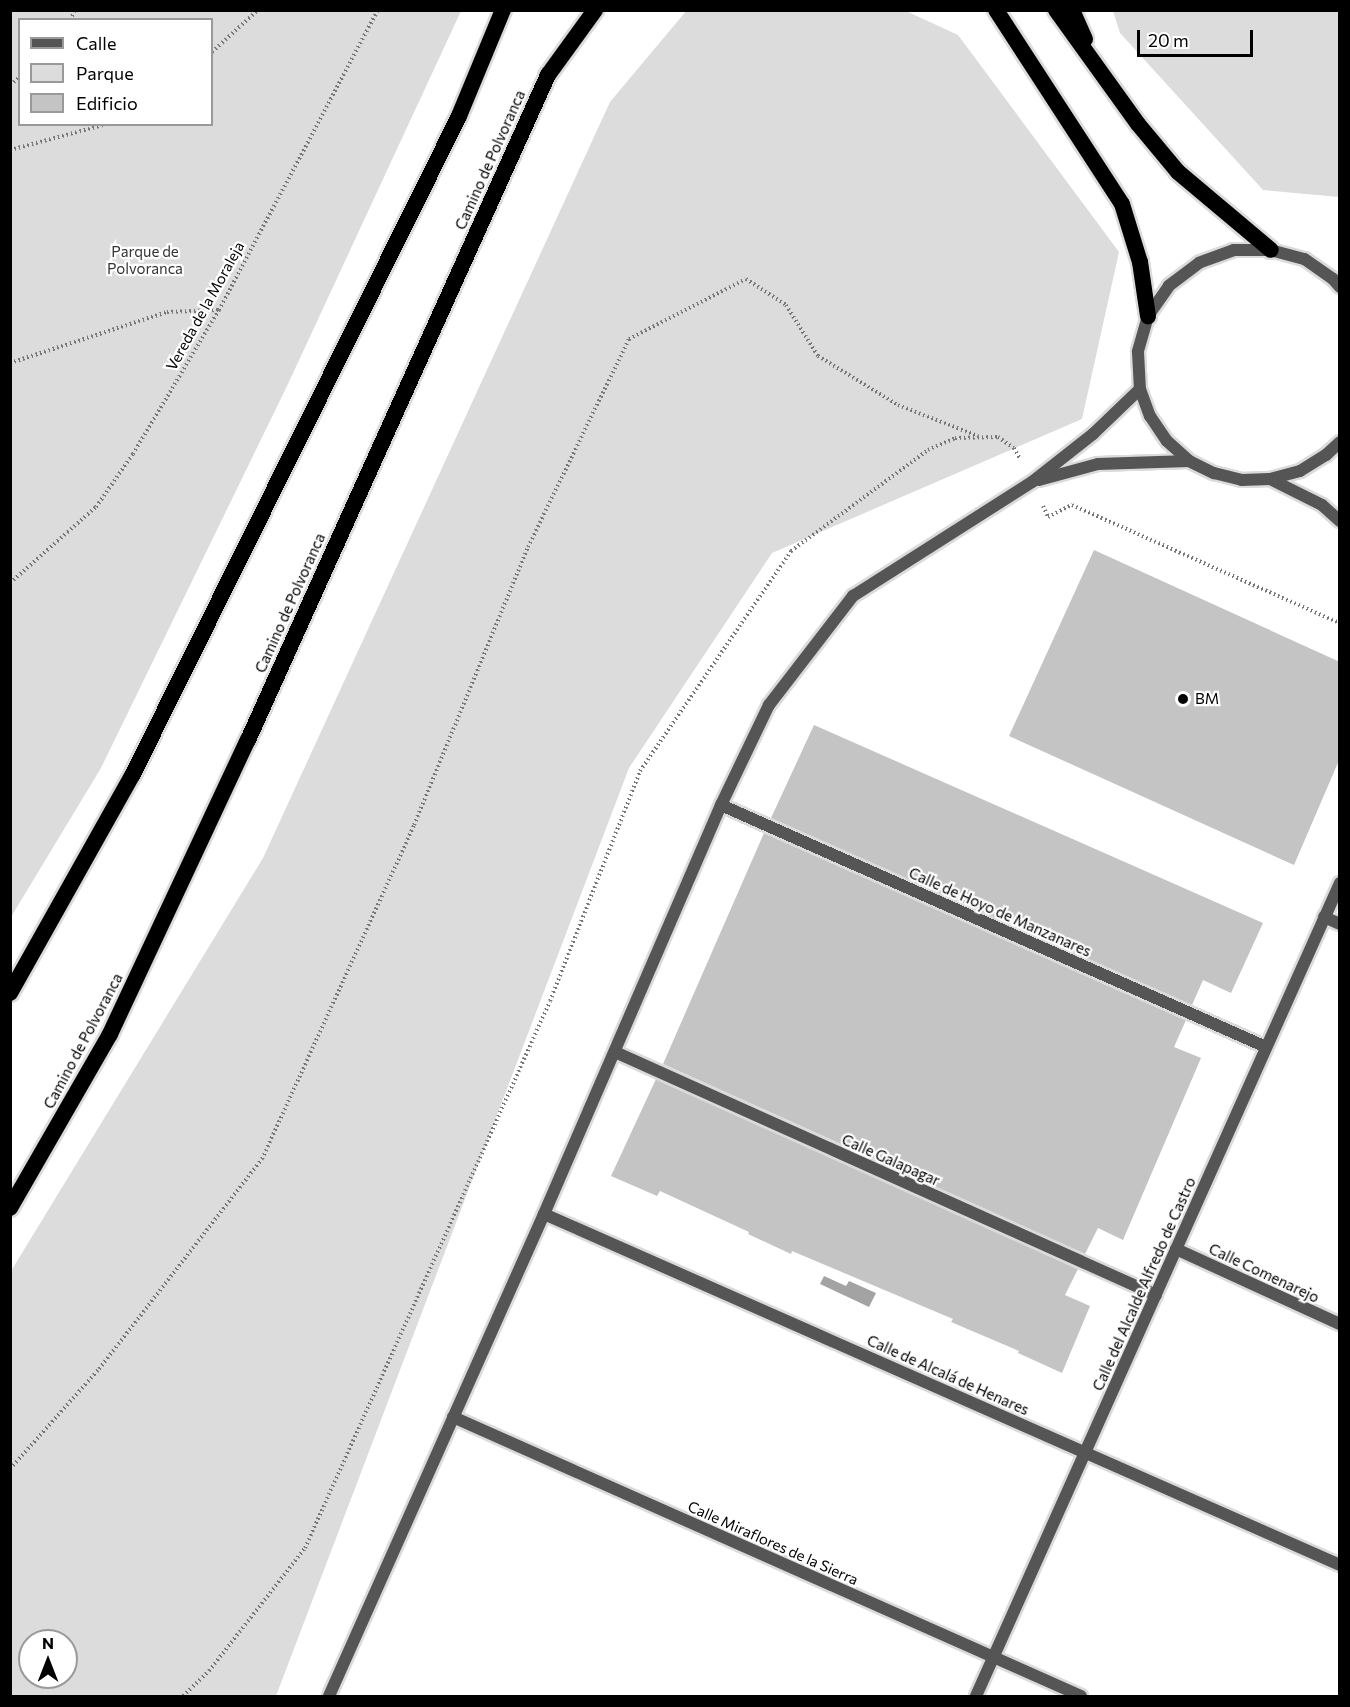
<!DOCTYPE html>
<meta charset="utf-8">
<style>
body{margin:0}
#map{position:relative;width:1350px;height:1707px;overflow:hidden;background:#fff;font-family:Commissioner,sans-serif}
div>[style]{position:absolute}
.green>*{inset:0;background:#dcdcdc}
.water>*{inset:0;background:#a3a3a3}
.building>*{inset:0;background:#c4c4c4}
.path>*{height:4px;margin-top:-2px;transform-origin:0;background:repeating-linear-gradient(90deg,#777 0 1.5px,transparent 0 4.5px)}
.roads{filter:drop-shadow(2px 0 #dbdbdb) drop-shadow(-2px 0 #dbdbdb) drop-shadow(0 2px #dbdbdb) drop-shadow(0 -2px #dbdbdb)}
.minor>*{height:12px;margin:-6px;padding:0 6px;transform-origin:6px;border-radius:6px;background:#555}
.trunk>*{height:16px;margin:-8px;padding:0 8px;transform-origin:8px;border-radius:8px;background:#000}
.dots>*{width:16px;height:16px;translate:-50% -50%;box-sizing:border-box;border:3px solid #fff;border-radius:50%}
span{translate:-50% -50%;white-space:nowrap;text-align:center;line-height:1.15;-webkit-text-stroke:4.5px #fff;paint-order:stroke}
.street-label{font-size:15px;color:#000}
.park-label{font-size:15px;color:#333}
.poi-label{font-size:15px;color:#000}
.left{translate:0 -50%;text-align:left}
.frame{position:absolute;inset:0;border:12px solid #000;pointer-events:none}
.legend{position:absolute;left:18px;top:18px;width:195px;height:108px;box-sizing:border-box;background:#fff;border:2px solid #999;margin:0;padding:8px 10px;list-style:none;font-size:18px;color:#000}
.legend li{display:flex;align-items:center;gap:12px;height:30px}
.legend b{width:30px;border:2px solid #999}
.north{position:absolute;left:18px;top:1629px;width:60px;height:60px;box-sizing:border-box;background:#fff;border:2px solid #999;border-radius:50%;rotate:0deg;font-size:16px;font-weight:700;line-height:24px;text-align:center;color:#000}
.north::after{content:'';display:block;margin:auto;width:21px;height:27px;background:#000;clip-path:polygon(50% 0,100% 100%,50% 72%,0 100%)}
.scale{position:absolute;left:1137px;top:30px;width:116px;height:27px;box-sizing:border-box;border:3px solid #000;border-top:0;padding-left:8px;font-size:18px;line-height:21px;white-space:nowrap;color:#000;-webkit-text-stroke:4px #fff;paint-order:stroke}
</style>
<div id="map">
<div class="green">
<i style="clip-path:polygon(evenodd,687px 10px,906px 11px,958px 35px,1119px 252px,1082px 419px,772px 553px,629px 768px,276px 1696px,11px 1696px,11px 1271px,263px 858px,610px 102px,687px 10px,30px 1641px,66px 1641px,66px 1677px,30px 1677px,30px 1641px)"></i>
<i style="clip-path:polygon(evenodd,10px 11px,461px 11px,288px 384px,101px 768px,11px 917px,10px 11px,20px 20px,212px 20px,212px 124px,20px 124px,20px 20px)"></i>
<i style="clip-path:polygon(1113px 11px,1339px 11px,1339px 197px,1263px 190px,1120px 33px)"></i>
</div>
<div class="water">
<i style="clip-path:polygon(824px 1276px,846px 1286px,849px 1281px,876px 1293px,869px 1307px,820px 1284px)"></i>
</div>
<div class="building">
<i style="clip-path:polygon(1094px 550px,1340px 662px,1340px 758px,1294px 865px,1009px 736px)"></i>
<i style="clip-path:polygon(814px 725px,1263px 923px,1231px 993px,1203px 980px,1192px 1005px,771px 818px)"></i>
<i style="clip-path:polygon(764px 833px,1186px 1020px,1174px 1047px,1201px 1058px,1123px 1240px,1098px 1228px,1085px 1254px,663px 1064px)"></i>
<i style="clip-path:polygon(656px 1079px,1078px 1269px,1065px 1295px,1090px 1306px,1062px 1373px,1018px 1353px,1019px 1351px,951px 1322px,953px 1319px,792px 1251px,791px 1254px,748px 1234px,749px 1232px,660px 1191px,657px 1196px,611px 1176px)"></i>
</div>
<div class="path">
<i style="left:70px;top:20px;width:11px;rotate:-63deg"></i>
<i style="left:212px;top:52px;width:62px;rotate:-42.4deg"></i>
<i style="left:10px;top:85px;width:13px;rotate:-39deg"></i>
<i style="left:10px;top:150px;width:100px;rotate:-15deg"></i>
<i style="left:10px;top:363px;width:165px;rotate:-18deg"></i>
<i style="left:167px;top:312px;width:51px;rotate:-2.2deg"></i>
<i style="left:1043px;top:506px;width:12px;rotate:66deg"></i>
<i style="left:1048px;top:517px;width:27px;rotate:-27deg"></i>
<i style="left:1072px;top:505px;width:293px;rotate:23.8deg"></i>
<i style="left:10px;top:583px;width:115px;rotate:-41.5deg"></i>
<i style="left:96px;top:507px;width:65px;rotate:-55.1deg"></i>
<i style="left:133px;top:454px;width:168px;rotate:-59.2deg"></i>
<i style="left:219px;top:310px;width:340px;rotate:-62.1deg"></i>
<i style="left:10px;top:1469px;width:134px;rotate:-48.3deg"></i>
<i style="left:99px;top:1369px;width:266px;rotate:-52.2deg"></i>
<i style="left:262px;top:1159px;width:367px;rotate:-65.5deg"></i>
<i style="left:414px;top:825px;width:300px;rotate:-67.7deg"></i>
<i style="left:528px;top:547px;width:231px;rotate:-64.1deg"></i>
<i style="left:629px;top:339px;width:131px;rotate:-27.1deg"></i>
<i style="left:746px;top:279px;width:48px;rotate:33deg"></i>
<i style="left:786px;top:305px;width:60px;rotate:57.9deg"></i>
<i style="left:818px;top:356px;width:94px;rotate:31.5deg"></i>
<i style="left:898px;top:405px;width:86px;rotate:21.2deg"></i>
<i style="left:183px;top:1696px;width:36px;rotate:-44deg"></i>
<i style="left:209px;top:1671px;width:156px;rotate:-52deg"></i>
<i style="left:305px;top:1548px;width:599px;rotate:-65.87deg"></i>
<i style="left:550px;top:1001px;width:247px;rotate:-68.6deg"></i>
<i style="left:640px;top:771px;width:267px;rotate:-55.5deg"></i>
<i style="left:791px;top:551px;width:170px;rotate:-36.4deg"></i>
<i style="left:928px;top:450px;width:30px;rotate:-24deg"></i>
<i style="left:955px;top:438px;width:43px;rotate:-1.3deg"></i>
<i style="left:998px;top:437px;width:19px;rotate:35deg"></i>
<i style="left:1014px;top:448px;width:13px;rotate:61deg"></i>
</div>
<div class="roads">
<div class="minor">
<i style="left:1340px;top:287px;width:11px;rotate:-131deg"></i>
<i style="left:1333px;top:279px;width:35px;rotate:-145deg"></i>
<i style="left:1304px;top:259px;width:34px;rotate:-165deg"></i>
<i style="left:1271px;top:250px;width:37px;rotate:180deg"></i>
<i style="left:1234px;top:250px;width:37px;rotate:160deg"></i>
<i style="left:1199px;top:263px;width:38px;rotate:143deg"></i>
<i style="left:1169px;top:286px;width:37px;rotate:125deg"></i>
<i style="left:1148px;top:316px;width:37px;rotate:106deg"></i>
<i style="left:1138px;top:352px;width:37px;rotate:87deg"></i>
<i style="left:1140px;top:389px;width:29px;rotate:70deg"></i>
<i style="left:1150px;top:416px;width:30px;rotate:56deg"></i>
<i style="left:1167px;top:441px;width:30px;rotate:42deg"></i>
<i style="left:1189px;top:461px;width:28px;rotate:26deg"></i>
<i style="left:1214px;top:473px;width:29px;rotate:14deg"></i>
<i style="left:1242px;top:480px;width:28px;rotate:-2deg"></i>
<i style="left:1270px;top:479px;width:31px;rotate:-15deg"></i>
<i style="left:1300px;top:471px;width:31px;rotate:-32deg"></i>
<i style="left:1326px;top:455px;width:19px;rotate:-43deg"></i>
<i style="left:1270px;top:479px;width:58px;rotate:26.6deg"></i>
<i style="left:1322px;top:505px;width:24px;rotate:42deg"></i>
<i style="left:1039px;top:480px;width:61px;rotate:-15.2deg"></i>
<i style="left:1098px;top:464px;width:91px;rotate:-1.9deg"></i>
<i style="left:721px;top:805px;width:596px;rotate:23.94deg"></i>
<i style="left:1324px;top:917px;width:17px;rotate:24deg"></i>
<i style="left:615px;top:1052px;width:593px;rotate:24.19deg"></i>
<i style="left:544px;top:1214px;width:870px;rotate:23.8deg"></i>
<i style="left:1176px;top:1249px;width:180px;rotate:24.6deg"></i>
<i style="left:453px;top:1417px;width:687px;rotate:23.95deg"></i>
<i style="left:329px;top:1696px;width:528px;rotate:-65.96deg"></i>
<i style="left:544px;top:1214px;width:446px;rotate:-66.6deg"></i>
<i style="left:721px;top:805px;width:111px;rotate:-64.4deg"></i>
<i style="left:769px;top:705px;width:138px;rotate:-52.4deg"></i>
<i style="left:853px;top:596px;width:212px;rotate:-32.5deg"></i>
<i style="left:1032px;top:482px;width:78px;rotate:-38.2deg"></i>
<i style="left:1093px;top:434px;width:65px;rotate:-43.8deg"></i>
<i style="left:976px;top:1696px;width:891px;rotate:-65.88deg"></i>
</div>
<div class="trunk">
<i style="left:996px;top:10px;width:231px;rotate:57deg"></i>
<i style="left:1122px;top:204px;width:61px;rotate:72.8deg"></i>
<i style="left:1140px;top:262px;width:55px;rotate:81.6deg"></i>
<i style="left:1056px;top:10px;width:140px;rotate:54.3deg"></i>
<i style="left:1138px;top:124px;width:62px;rotate:50.2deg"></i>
<i style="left:1178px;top:172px;width:121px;rotate:40deg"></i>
<i style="left:1072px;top:10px;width:32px;rotate:66deg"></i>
<i style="left:10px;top:993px;width:251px;rotate:-60.7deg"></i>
<i style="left:133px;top:774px;width:734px;rotate:-63.64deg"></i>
<i style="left:459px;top:116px;width:115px;rotate:-67.5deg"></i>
<i style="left:10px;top:1208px;width:201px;rotate:-60.1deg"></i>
<i style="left:110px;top:1034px;width:325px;rotate:-64.9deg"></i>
<i style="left:248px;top:740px;width:730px;rotate:-65.72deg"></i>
<i style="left:548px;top:75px;width:80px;rotate:-54.1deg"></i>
</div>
</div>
<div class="dots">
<i style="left:1183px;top:699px;background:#000"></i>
</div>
<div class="street-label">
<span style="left:490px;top:160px;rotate:-66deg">Camino de Polvoranca</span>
<span style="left:205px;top:306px;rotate:-61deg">Vereda de la Moraleja</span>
<span style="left:290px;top:603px;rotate:-66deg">Camino de Polvoranca</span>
<span style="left:1000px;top:912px;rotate:24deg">Calle de Hoyo de Manzanares</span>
<span style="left:83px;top:1041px;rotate:-62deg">Camino de Polvoranca</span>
<span style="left:891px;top:1160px;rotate:24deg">Calle Galapagar</span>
<span style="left:1264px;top:1273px;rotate:25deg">Calle Comenarejo</span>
<span style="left:1144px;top:1284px;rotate:-66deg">Calle del Alcalde Alfredo de Castro</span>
<span style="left:948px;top:1375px;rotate:24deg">Calle de Alcalá de Henares</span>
<span style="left:773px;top:1543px;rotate:24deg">Calle Miraflores de la Sierra</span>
</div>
<div class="park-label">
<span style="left:145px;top:260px">Parque de<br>Polvoranca</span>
</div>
<div class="poi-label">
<span class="left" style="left:1195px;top:699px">BM</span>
</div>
<div class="frame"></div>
<ul class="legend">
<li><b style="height:8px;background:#555"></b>Calle</li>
<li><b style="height:16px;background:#dcdcdc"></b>Parque</li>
<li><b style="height:16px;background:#c4c4c4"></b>Edificio</li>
</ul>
<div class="north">N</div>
<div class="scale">20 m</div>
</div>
